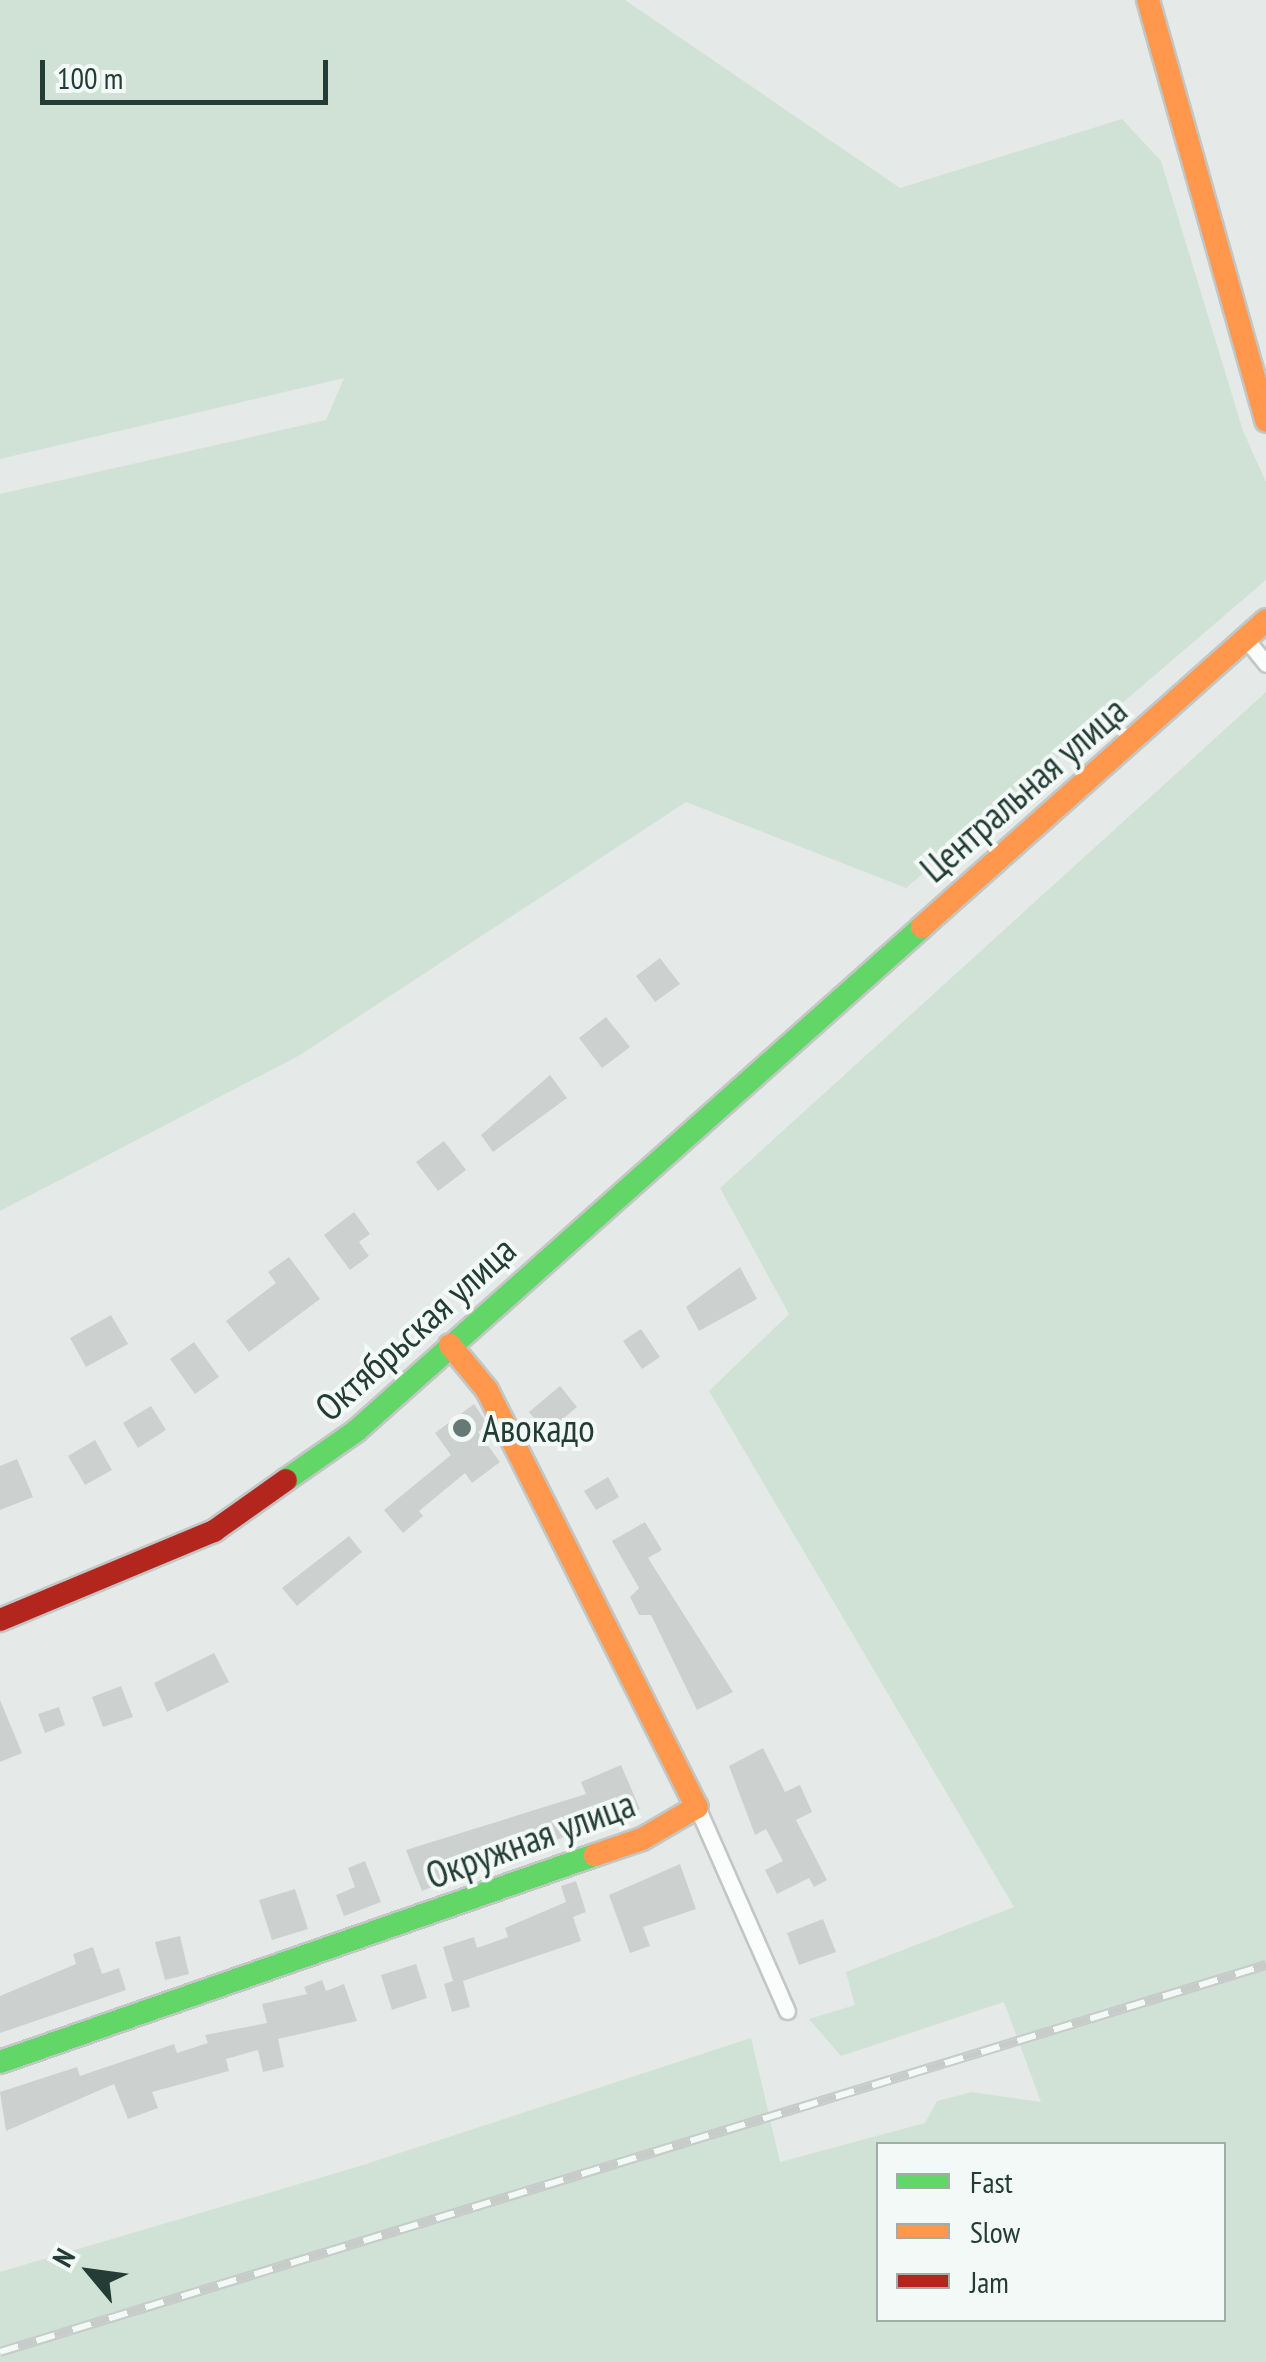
<!DOCTYPE html>
<meta charset="utf-8">
<style>
body{margin:0}
#map{position:relative;width:1266px;height:2362px;overflow:hidden;background:#e5eae8;font-family:"PT Sans Narrow",sans-serif}
div>[style]{position:absolute}
.green>*{inset:0;background:#cfe2d5}
.building>*{inset:0;background:#ccd1cf}
.roads{filter:drop-shadow(2px 0 #c2c7c5) drop-shadow(-2px 0 #c2c7c5) drop-shadow(0 2px #c2c7c5) drop-shadow(0 -2px #c2c7c5)}
.street>*{height:15px;margin:-7.5px;padding:0 7.5px;transform-origin:7.5px;border-radius:7.5px;background:#fbfcfc}
.fast>*{height:22px;margin:-11px;padding:0 11px;transform-origin:11px;border-radius:11px;background:#63d668}
.slow>*{height:22px;margin:-11px;padding:0 11px;transform-origin:11px;border-radius:11px;background:#ff974d}
.jam>*{height:22px;margin:-11px;padding:0 11px;transform-origin:11px;border-radius:11px;background:#b3261e}
.rail>*{height:10px;margin-top:-5px;transform-origin:0;background:repeating-linear-gradient(90deg,#f3f9f6 0 19px,#c7cbca 0 38px);box-sizing:border-box;border-block:2px solid #c7cbca}
.dots>*{width:28px;height:28px;translate:-50% -50%;box-sizing:border-box;border:5px solid #f3f9f6;border-radius:50%}
span{translate:-50% -50%;white-space:nowrap;text-align:center;line-height:1.15;-webkit-text-stroke:8px #f3f9f6;paint-order:stroke}
.street-label{font-size:38px;color:#233c35}
.poi-label{font-size:38px;color:#233c35}
.left{translate:0 -50%;text-align:left}
.legend{position:absolute;left:876px;top:2142px;width:350px;height:180px;box-sizing:border-box;background:#f3f9f6;border:2px solid #a0ada9;margin:0;padding:12px 18px;list-style:none;font-size:30px;color:#233c35}
.legend li{display:flex;align-items:center;gap:20px;height:50px}
.legend b{width:50px;border:2px solid #a0ada9}
.north{position:absolute;left:40px;top:2222px;width:100px;height:100px;-webkit-text-stroke:8px #f3f9f6;paint-order:stroke;rotate:299deg;font-size:28px;font-weight:700;line-height:40px;text-align:center;color:#233c35}
.north::after{content:'';display:block;margin:auto;width:35px;height:45px;background:#233c35;clip-path:polygon(50% 0,100% 100%,50% 72%,0 100%)}
.scale{position:absolute;left:40px;top:60px;width:288px;height:45px;box-sizing:border-box;border:5px solid #233c35;border-top:0;padding-left:12px;font-size:30px;line-height:35px;white-space:nowrap;color:#233c35;-webkit-text-stroke:8px #f3f9f6;paint-order:stroke}
</style>
<div id="map">
<div class="green">
<i style="clip-path:polygon(0 0,625px 0,900px 188px,1122px 119px,1161px 161px,1243px 431px,1266px 482px,1266px 580px,906px 888px,686px 802px,300px 1055px,0 1211px,0 494px,326px 420px,344px 378px,0 459px)"></i>
<i style="clip-path:polygon(evenodd,1266px 692px,1266px 2362px,0 2362px,0 2272px,360px 2166px,751px 2038px,780px 2162px,925px 2123px,937px 2101px,972px 2092px,1041px 2102px,1004px 2002px,841px 2056px,809px 2019px,855px 2005px,846px 1972px,1014px 1907px,709px 1391px,789px 1314px,720px 1188px,1266px 692px,1224px 2144px,1224px 2320px,878px 2320px,878px 2144px,1224px 2144px)"></i>
</div>
<div class="building">
<i style="clip-path:polygon(660px 958px,680px 984px,655px 1002px,636px 976px)"></i>
<i style="clip-path:polygon(606px 1017px,630px 1047px,602px 1068px,579px 1038px)"></i>
<i style="clip-path:polygon(550px 1075px,567px 1098px,493px 1152px,481px 1135px)"></i>
<i style="clip-path:polygon(444px 1141px,466px 1170px,438px 1191px,416px 1162px)"></i>
<i style="clip-path:polygon(354px 1212px,370px 1234px,359px 1242px,369px 1256px,350px 1270px,324px 1235px)"></i>
<i style="clip-path:polygon(289px 1257px,320px 1299px,249px 1352px,226px 1321px,276px 1283px,268px 1272px)"></i>
<i style="clip-path:polygon(740px 1267px,757px 1299px,699px 1331px,686px 1307px)"></i>
<i style="clip-path:polygon(111px 1315px,128px 1344px,86px 1367px,70px 1338px)"></i>
<i style="clip-path:polygon(641px 1329px,660px 1357px,642px 1369px,623px 1341px)"></i>
<i style="clip-path:polygon(194px 1342px,219px 1377px,195px 1394px,170px 1359px)"></i>
<i style="clip-path:polygon(560px 1386px,577px 1407px,546px 1433px,529px 1412px)"></i>
<i style="clip-path:polygon(474px 1404px,488px 1425px,478px 1432px,500px 1462px,472px 1483px,465px 1473px,419px 1511px,423px 1516px,403px 1533px,384px 1510px,451px 1455px,435px 1433px)"></i>
<i style="clip-path:polygon(151px 1406px,166px 1430px,138px 1448px,123px 1423px)"></i>
<i style="clip-path:polygon(95px 1440px,112px 1470px,85px 1485px,68px 1456px)"></i>
<i style="clip-path:polygon(17px 1459px,33px 1497px,0 1510px,0 1466px)"></i>
<i style="clip-path:polygon(608px 1477px,619px 1497px,596px 1510px,584px 1491px)"></i>
<i style="clip-path:polygon(645px 1522px,662px 1550px,648px 1558px,733px 1692px,697px 1710px,651px 1615px,639px 1615px,630px 1597px,639px 1588px,612px 1541px)"></i>
<i style="clip-path:polygon(349px 1536px,362px 1552px,297px 1606px,282px 1588px)"></i>
<i style="clip-path:polygon(214px 1653px,229px 1682px,167px 1712px,154px 1683px)"></i>
<i style="clip-path:polygon(121px 1686px,133px 1717px,103px 1727px,92px 1697px)"></i>
<i style="clip-path:polygon(0 1700px,22px 1753px,0 1762px)"></i>
<i style="clip-path:polygon(59px 1707px,65px 1725px,45px 1733px,38px 1714px)"></i>
<i style="clip-path:polygon(763px 1748px,785px 1792px,800px 1785px,812px 1812px,796px 1820px,827px 1880px,814px 1887px,809px 1878px,777px 1894px,765px 1870px,783px 1861px,766px 1829px,755px 1835px,729px 1766px)"></i>
<i style="clip-path:polygon(621px 1765px,640px 1809px,518px 1854px,521px 1862px,493px 1871px,488px 1856px,455px 1868px,458px 1877px,422px 1891px,406px 1850px,586px 1794px,581px 1782px)"></i>
<i style="clip-path:polygon(365px 1861px,381px 1902px,344px 1916px,336px 1895px,355px 1887px,348px 1868px)"></i>
<i style="clip-path:polygon(680px 1864px,696px 1909px,643px 1927px,650px 1946px,630px 1953px,609px 1895px)"></i>
<i style="clip-path:polygon(576px 1881px,586px 1912px,573px 1917px,581px 1941px,463px 1981px,470px 2007px,452px 2012px,444px 1984px,453px 1981px,443px 1947px,474px 1937px,477px 1948px,508px 1937px,505px 1928px,566px 1902px,561px 1886px)"></i>
<i style="clip-path:polygon(295px 1889px,308px 1929px,272px 1940px,259px 1900px)"></i>
<i style="clip-path:polygon(823px 1919px,836px 1952px,799px 1965px,787px 1933px)"></i>
<i style="clip-path:polygon(180px 1936px,189px 1974px,165px 1980px,155px 1942px)"></i>
<i style="clip-path:polygon(93px 1947px,102px 1974px,119px 1968px,126px 1990px,0 2033px,0 1996px,76px 1964px,73px 1954px)"></i>
<i style="clip-path:polygon(416px 1964px,427px 1998px,392px 2010px,381px 1975px)"></i>
<i style="clip-path:polygon(322px 1980px,326px 1991px,344px 1984px,357px 2021px,278px 2039px,284px 2067px,263px 2072px,258px 2050px,226px 2059px,229px 2071px,152px 2092px,158px 2108px,128px 2119px,114px 2084px,6px 2131px,0 2092px,77px 2067px,80px 2076px,174px 2044px,177px 2053px,208px 2043px,205px 2035px,267px 2023px,262px 2004px,307px 1994px,304px 1987px)"></i>
</div>
<div class="roads">
<div class="street">
<i style="left:1246px;top:639px;width:32px;rotate:51deg"></i>
<i style="left:697px;top:1807px;width:223px;rotate:66.2deg"></i>
</div>
<div class="fast">
<i style="left:286px;top:1480px;width:85px;rotate:-35deg"></i>
<i style="left:356px;top:1431px;width:758px;rotate:-41.68deg"></i>
<i style="left:0;top:2062px;width:630px;rotate:-19.18deg"></i>
</div>
<div class="slow">
<i style="left:1148px;top:0;width:437px;rotate:74.3deg"></i>
<i style="left:922px;top:927px;width:461px;rotate:-41.7deg"></i>
<i style="left:450px;top:1345px;width:58px;rotate:50.6deg"></i>
<i style="left:487px;top:1390px;width:467px;rotate:63.3deg"></i>
<i style="left:697px;top:1807px;width:64px;rotate:149.8deg"></i>
<i style="left:642px;top:1839px;width:50px;rotate:161.2deg"></i>
</div>
<div class="jam">
<i style="left:0;top:1620px;width:232px;rotate:-22.6deg"></i>
<i style="left:214px;top:1531px;width:88px;rotate:-35.3deg"></i>
</div>
</div>
<div class="rail">
<i style="left:0;top:2352px;width:1324px;rotate:-17deg"></i>
</div>
<div class="dots">
<i style="left:462px;top:1428px;background:#677974"></i>
</div>
<div class="street-label">
<span style="left:1023px;top:789px;rotate:-41deg">Центральная улица</span>
<span style="left:415px;top:1328px;rotate:-42deg">Октябрьская улица</span>
<span style="left:530px;top:1839px;rotate:-20deg">Окружная улица</span>
</div>
<div class="poi-label">
<span class="left" style="left:482px;top:1428px">Авокадо</span>
</div>
<ul class="legend">
<li><b style="height:12px;background:#63d668"></b>Fast</li>
<li><b style="height:12px;background:#ff974d"></b>Slow</li>
<li><b style="height:12px;background:#b3261e"></b>Jam</li>
</ul>
<div class="north">N</div>
<div class="scale">100 m</div>
</div>
